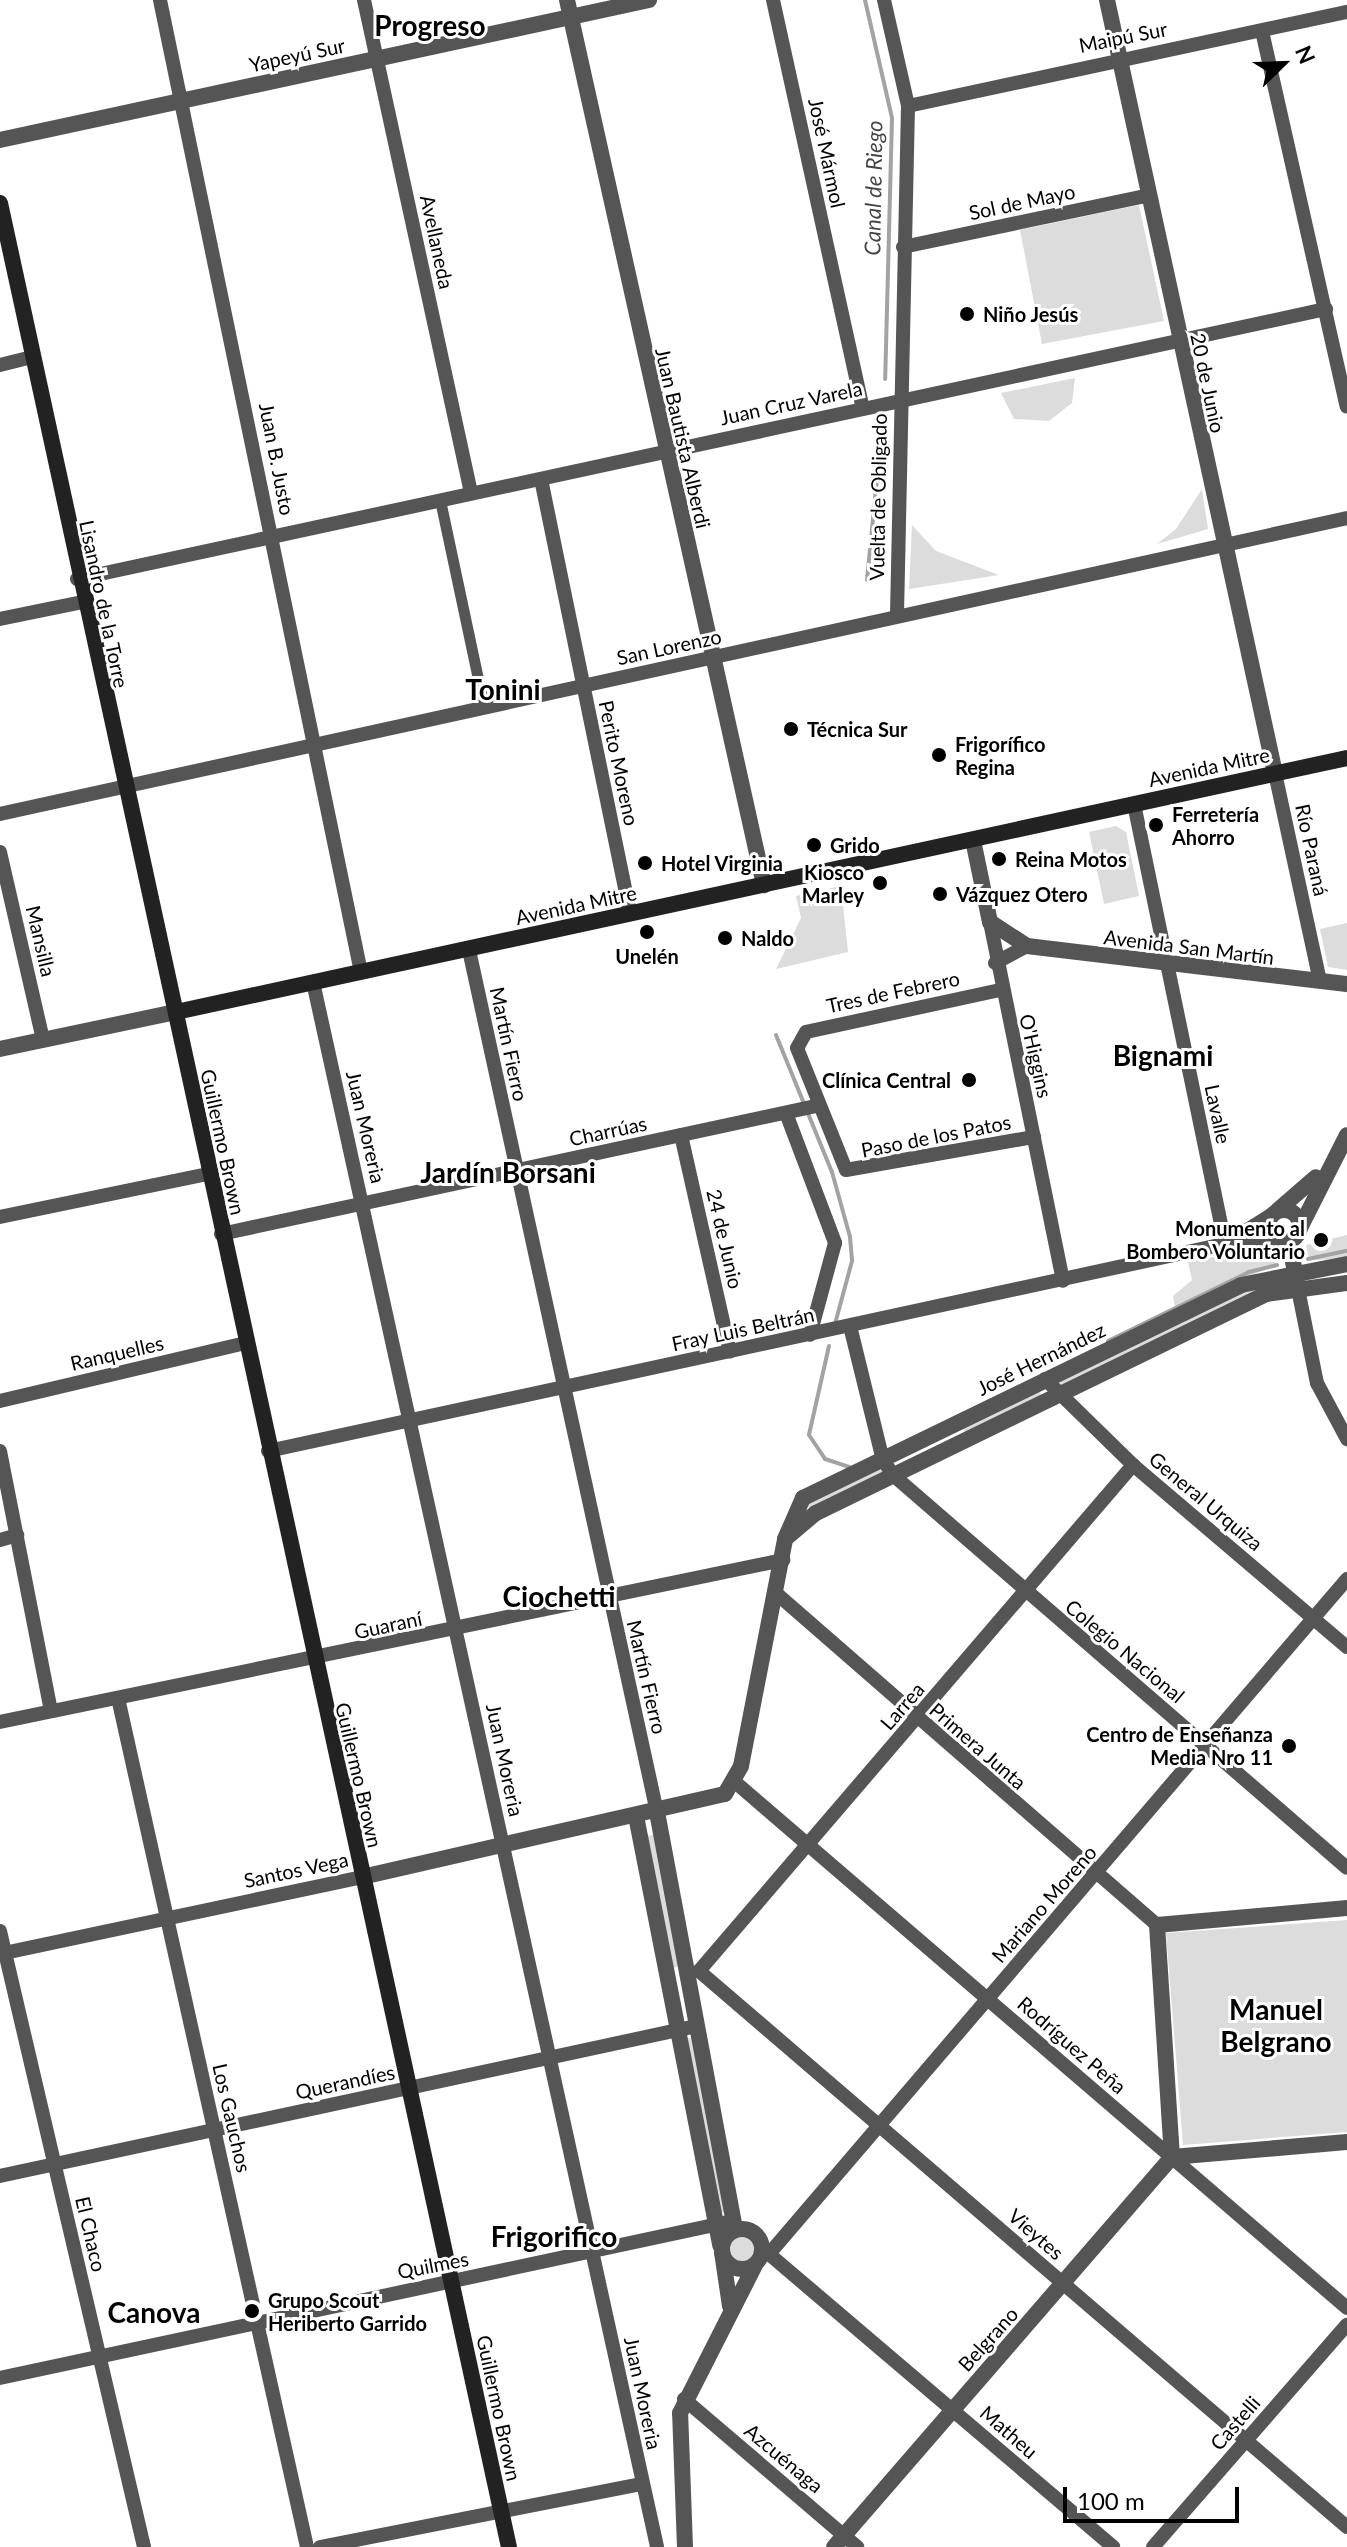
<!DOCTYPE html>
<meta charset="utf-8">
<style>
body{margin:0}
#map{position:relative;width:1347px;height:2547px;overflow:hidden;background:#fff;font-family:Lato,sans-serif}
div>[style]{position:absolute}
.green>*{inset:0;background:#dcdcdc}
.round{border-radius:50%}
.stream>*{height:4px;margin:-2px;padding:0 2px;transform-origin:2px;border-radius:2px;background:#a3a3a3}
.pedestrian>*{height:11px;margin:-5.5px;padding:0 5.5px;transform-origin:5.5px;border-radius:5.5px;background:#555}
.minor>*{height:14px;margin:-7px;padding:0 7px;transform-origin:7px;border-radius:7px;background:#555}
.tertiary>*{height:16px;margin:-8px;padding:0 8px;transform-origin:8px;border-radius:8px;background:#555}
.tertiary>.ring{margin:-8px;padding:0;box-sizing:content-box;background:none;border:16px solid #555;border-radius:50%}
.secondary>*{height:16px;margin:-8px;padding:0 8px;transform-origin:8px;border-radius:8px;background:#222}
.dots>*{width:22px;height:22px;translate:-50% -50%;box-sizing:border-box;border:4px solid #fff;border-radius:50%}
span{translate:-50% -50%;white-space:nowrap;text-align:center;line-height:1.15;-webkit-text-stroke:6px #fff;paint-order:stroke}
.street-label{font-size:20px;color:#000}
.poi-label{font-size:20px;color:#000;font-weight:700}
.left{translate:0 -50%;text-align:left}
.right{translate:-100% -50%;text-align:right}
.water-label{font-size:22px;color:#444;font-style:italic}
.district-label{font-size:28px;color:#000;font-weight:700}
.north{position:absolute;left:1243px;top:24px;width:80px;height:80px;-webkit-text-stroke:6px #fff;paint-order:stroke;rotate:67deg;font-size:22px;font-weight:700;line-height:32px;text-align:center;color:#000}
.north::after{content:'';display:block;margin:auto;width:28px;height:36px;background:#000;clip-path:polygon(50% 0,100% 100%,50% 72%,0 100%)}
.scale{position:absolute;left:1063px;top:2487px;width:176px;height:36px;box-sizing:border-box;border:4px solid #000;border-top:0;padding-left:10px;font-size:24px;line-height:28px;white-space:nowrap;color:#000;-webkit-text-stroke:6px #fff;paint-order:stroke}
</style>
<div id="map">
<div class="green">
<i style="clip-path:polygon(1139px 205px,1164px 321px,1042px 344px,1020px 230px)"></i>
<i style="clip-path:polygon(1075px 378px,1072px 403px,1049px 421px,1014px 419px,1001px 393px)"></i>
<i style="clip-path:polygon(1202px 489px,1208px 529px,1157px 544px,1176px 529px)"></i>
<i style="clip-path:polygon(912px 525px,936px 551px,999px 575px,909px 589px)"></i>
<i style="clip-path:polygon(1116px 826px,1126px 832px,1139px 896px,1104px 904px,1089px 832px)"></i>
<i style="clip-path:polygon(841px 886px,848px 952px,776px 969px,801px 918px,796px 896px)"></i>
<i style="clip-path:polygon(1347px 923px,1347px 970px,1328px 967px,1320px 929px)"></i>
<i style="clip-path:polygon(1347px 1235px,1347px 1259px,1309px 1260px,1306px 1245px)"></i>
<i style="clip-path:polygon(1269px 1246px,1276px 1265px,1175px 1307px,1173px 1296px,1192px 1280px,1188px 1262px)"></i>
<i style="clip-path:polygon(1256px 1284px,1259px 1291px,1062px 1387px,1059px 1380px)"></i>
<i style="clip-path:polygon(1038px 1389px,1041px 1395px,965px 1432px,962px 1426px)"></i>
<i style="clip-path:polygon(879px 1466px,883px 1473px,809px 1508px,806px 1501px)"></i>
<i style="clip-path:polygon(655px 1834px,681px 1966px,673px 1968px,647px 1836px)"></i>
<i style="clip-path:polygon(1347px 1920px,1347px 2132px,1183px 2145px,1166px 1933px)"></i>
<i style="clip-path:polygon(694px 2037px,727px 2211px,719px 2213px,687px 2039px)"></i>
<i class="round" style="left:728px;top:2235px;width:26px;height:26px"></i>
</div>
<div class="stream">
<i style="left:865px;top:0;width:121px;rotate:77.1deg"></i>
<i style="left:892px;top:118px;width:261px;rotate:91.5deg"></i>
<i style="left:867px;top:580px;width:163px;rotate:-84.4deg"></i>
<i style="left:776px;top:1035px;width:148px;rotate:67.8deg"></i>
<i style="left:832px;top:1172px;width:67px;rotate:74.5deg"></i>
<i style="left:850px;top:1237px;width:24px;rotate:85deg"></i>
<i style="left:852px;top:1261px;width:65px;rotate:105.1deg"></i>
<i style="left:1308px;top:1259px;width:40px;rotate:-12deg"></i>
<i style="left:1108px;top:1341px;width:157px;rotate:-26.1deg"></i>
<i style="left:1249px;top:1272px;width:29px;rotate:-14deg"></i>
<i style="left:829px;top:1346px;width:91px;rotate:102.7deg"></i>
<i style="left:809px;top:1435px;width:29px;rotate:56deg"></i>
<i style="left:825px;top:1459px;width:26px;rotate:18deg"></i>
</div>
<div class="pedestrian">
<i style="left:440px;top:500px;width:212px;rotate:78deg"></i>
</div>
<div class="minor">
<i style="left:160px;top:0;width:993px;rotate:78.32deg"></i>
<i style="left:364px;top:0;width:504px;rotate:77.75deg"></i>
<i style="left:773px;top:0;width:418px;rotate:77.6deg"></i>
<i style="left:884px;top:0;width:109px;rotate:77.2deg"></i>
<i style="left:908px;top:106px;width:508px;rotate:91.24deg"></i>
<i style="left:1262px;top:31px;width:385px;rotate:77.3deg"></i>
<i style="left:908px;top:106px;width:449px;rotate:-12.1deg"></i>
<i style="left:903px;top:247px;width:252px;rotate:-11.9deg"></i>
<i style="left:0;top:365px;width:33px;rotate:-14deg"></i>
<i style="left:541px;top:479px;width:444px;rotate:78.4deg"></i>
<i style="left:77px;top:579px;width:1278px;rotate:-12.2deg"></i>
<i style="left:0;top:619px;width:85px;rotate:-11.6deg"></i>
<i style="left:1275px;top:773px;width:213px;rotate:77.8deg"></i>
<i style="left:1134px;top:804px;width:449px;rotate:78.3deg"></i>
<i style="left:0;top:814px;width:1379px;rotate:-12.39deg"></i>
<i style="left:0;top:852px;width:192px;rotate:77.1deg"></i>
<i style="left:990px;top:922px;width:366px;rotate:78.5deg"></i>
<i style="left:469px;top:950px;width:882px;rotate:77.7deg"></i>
<i style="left:995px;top:963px;width:36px;rotate:-28deg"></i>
<i style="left:313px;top:982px;width:1602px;rotate:77.6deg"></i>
<i style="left:1000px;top:990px;width:198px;rotate:167.8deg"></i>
<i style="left:806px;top:1032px;width:18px;rotate:119deg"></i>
<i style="left:797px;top:1048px;width:131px;rotate:68.1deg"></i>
<i style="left:846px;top:1170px;width:191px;rotate:-10deg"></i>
<i style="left:786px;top:1113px;width:139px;rotate:69.3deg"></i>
<i style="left:835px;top:1243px;width:95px;rotate:105.2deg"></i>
<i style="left:681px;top:1135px;width:222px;rotate:77.3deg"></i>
<i style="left:0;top:1217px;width:212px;rotate:-11.7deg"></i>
<i style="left:221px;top:1234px;width:609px;rotate:-12.14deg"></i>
<i style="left:1225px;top:1244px;width:54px;rotate:-32.2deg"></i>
<i style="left:1298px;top:1289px;width:96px;rotate:78.6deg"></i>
<i style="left:1317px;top:1383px;width:64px;rotate:61.8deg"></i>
<i style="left:850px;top:1326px;width:138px;rotate:76.2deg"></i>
<i style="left:883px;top:1460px;width:18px;rotate:56deg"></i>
<i style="left:893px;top:1475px;width:600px;rotate:40.88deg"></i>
<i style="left:1045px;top:1379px;width:123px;rotate:44.3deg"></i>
<i style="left:1133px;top:1465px;width:281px;rotate:40.4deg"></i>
<i style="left:0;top:1401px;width:249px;rotate:-13.3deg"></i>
<i style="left:0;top:1451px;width:264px;rotate:78.9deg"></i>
<i style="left:268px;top:1451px;width:979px;rotate:-12.21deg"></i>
<i style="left:1225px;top:1244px;width:56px;rotate:-2deg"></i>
<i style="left:0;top:1540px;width:18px;rotate:-16deg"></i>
<i style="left:777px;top:1594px;width:504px;rotate:41.06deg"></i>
<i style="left:118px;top:1698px;width:870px;rotate:77.45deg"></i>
<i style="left:0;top:1722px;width:800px;rotate:-11.69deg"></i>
<i style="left:735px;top:1782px;width:807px;rotate:40.68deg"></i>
<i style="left:0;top:1931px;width:633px;rotate:76.84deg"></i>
<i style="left:0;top:1954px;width:370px;rotate:-12deg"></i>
<i style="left:699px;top:1971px;width:854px;rotate:40.63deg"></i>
<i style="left:699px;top:1971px;width:667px;rotate:-49.38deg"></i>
<i style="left:0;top:2176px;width:713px;rotate:-12.15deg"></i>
<i style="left:769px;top:2254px;width:889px;rotate:-49.43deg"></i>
<i style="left:769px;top:2254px;width:452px;rotate:40.4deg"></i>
<i style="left:0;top:2378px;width:750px;rotate:-12.09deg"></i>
<i style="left:684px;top:2399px;width:228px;rotate:40.5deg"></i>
<i style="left:320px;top:2547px;width:328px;rotate:-11.1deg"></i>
<i style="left:1153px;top:2547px;width:295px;rotate:-48.9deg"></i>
</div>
<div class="tertiary">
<i style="left:567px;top:0;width:907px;rotate:77.45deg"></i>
<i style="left:1107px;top:0;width:791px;rotate:77.74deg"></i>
<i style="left:0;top:140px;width:664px;rotate:-12.17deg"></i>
<i style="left:973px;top:840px;width:84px;rotate:78.3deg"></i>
<i style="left:990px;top:922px;width:44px;rotate:33deg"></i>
<i style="left:1027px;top:946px;width:322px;rotate:6.8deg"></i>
<i style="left:0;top:1049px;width:180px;rotate:-11.9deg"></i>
<i class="ring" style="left:1268px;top:1210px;width:16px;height:16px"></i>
<i style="left:1278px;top:1210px;width:50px;rotate:-41deg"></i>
<i style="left:1300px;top:1228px;width:104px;rotate:-63.2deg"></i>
<i style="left:1289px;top:1241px;width:43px;rotate:79.2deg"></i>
<i style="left:786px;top:1538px;width:39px;rotate:-40deg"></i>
<i style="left:816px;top:1513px;width:500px;rotate:-25.95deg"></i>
<i style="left:1266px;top:1294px;width:82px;rotate:-7.7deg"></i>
<i style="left:657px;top:1812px;width:424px;rotate:79.4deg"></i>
<i style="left:636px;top:1816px;width:438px;rotate:78.9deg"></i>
<i style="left:362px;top:1877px;width:372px;rotate:-12.9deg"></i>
<i style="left:725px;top:1794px;width:32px;rotate:-60deg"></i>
<i style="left:741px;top:1766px;width:231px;rotate:-79deg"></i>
<i style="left:785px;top:1539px;width:45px;rotate:-66.3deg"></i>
<i style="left:803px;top:1498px;width:487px;rotate:-25.9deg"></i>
<i style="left:1241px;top:1285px;width:108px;rotate:-11.2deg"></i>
<i style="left:1172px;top:2157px;width:176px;rotate:-4.9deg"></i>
<i class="ring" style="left:722px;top:2229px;width:24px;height:24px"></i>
<i style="left:722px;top:2252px;width:55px;rotate:81.6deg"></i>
<i style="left:685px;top:2547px;width:134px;rotate:-92.1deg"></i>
<i style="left:680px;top:2413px;width:164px;rotate:-63.1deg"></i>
<i style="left:834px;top:2547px;width:516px;rotate:-49.09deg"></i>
<i style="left:1172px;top:2157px;width:232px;rotate:-93.7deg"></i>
<i style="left:1157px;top:1925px;width:191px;rotate:-5.1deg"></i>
</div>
<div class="secondary">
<i style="left:0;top:203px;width:2399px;rotate:77.75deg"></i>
<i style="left:176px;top:1012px;width:1198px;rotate:-12.24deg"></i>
</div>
<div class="dots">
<i style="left:967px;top:314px;background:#000"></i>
<i style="left:791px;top:729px;background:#000"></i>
<i style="left:939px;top:755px;background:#000"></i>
<i style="left:1156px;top:825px;background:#000"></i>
<i style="left:814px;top:845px;background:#000"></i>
<i style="left:999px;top:859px;background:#000"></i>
<i style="left:645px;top:863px;background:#000"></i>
<i style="left:880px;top:883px;background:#000"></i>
<i style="left:940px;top:894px;background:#000"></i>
<i style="left:647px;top:932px;background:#000"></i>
<i style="left:725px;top:938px;background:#000"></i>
<i style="left:969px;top:1080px;background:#000"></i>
<i style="left:1321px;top:1240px;background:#000"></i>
<i style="left:1289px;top:1746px;background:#000"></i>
<i style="left:252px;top:2311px;background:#000"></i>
</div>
<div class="street-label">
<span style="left:1123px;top:37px;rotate:-11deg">Maipú Sur</span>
<span style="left:297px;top:55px;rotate:-12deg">Yapeyú Sur</span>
<span style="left:827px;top:153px;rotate:78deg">José Mármol</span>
<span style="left:1022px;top:202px;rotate:-12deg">Sol de Mayo</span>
<span style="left:437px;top:242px;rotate:78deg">Avellaneda</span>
<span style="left:1208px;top:383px;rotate:78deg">20 de Junio</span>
<span style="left:791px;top:403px;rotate:-12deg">Juan Cruz Varela</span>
<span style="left:683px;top:438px;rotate:77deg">Juan Bautista Alberdi</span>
<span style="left:277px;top:459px;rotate:79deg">Juan B. Justo</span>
<span style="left:878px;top:497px;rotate:-89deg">Vuelta de Obligado</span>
<span style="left:104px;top:604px;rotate:78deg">Lisandro de la Torre</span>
<span style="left:669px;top:647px;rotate:-12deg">San Lorenzo</span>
<span style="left:619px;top:763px;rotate:78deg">Perito Moreno</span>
<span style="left:1209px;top:767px;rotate:-12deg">Avenida Mitre</span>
<span style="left:1312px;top:850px;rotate:78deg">Río Paraná</span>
<span style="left:576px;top:905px;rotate:-12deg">Avenida Mitre</span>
<span style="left:41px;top:941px;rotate:77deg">Mansilla</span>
<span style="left:1189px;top:947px;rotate:7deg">Avenida San Martín</span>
<span style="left:893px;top:992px;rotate:-12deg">Tres de Febrero</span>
<span style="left:509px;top:1044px;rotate:78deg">Martín Fierro</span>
<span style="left:1036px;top:1056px;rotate:77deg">O'Higgins</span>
<span style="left:1218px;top:1114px;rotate:78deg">Lavalle</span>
<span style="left:366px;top:1127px;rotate:77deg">Juan Moreria</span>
<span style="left:608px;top:1131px;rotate:-12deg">Charrúas</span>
<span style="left:936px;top:1136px;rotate:-11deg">Paso de los Patos</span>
<span style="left:223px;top:1142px;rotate:78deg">Guillermo Brown</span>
<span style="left:725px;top:1239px;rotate:77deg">24 de Junio</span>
<span style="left:743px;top:1329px;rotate:-12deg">Fray Luis Beltrán</span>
<span style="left:117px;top:1353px;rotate:-13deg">Ranquelles</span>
<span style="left:1041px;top:1359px;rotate:-26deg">José Hernández</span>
<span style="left:1206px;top:1501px;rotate:40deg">General Urquiza</span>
<span style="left:388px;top:1625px;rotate:-12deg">Guaraní</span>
<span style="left:1125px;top:1651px;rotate:40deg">Colegio Nacional</span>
<span style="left:647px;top:1677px;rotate:77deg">Martín Fierro</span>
<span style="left:902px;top:1706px;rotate:-49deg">Larrea</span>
<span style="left:978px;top:1746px;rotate:41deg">Primera Junta</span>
<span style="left:505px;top:1760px;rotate:78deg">Juan Moreria</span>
<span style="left:359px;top:1775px;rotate:77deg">Guillermo Brown</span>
<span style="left:296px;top:1870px;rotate:-12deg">Santos Vega</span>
<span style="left:1044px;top:1904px;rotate:-49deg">Mariano Moreno</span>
<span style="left:1072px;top:2045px;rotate:41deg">Rodríguez Peña</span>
<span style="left:345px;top:2082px;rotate:-12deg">Querandíes</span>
<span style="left:232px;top:2118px;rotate:77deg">Los Gauchos</span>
<span style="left:91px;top:2234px;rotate:77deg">El Chaco</span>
<span style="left:1036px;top:2234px;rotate:41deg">Vieytes</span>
<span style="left:433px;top:2265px;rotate:-11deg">Quilmes</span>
<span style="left:988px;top:2339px;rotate:-48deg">Belgrano</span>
<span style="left:643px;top:2393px;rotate:78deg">Juan Moreria</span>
<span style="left:499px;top:2408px;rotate:78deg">Guillermo Brown</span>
<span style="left:1235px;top:2423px;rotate:-49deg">Castelli</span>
<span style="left:1009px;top:2432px;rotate:41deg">Matheu</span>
<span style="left:784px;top:2458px;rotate:40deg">Azcuénaga</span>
</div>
<div class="poi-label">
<span class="left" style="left:983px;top:314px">Niño Jesús</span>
<span class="left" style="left:807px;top:729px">Técnica Sur</span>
<span class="left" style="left:955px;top:756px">Frigorífico<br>Regina</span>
<span class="left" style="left:1172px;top:826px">Ferretería<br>Ahorro</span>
<span class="left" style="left:830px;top:845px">Grido</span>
<span class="left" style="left:1015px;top:859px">Reina Motos</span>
<span class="left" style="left:661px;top:863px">Hotel Virginia</span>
<span class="right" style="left:864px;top:884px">Kiosco<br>Marley</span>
<span class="left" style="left:956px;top:894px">Vázquez Otero</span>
<span class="left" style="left:741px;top:938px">Naldo</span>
<span style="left:647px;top:956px">Unelén</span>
<span class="right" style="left:951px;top:1080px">Clínica Central</span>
<span class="right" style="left:1305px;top:1240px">Monumento al<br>Bombero Voluntario</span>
<span class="right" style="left:1273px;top:1746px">Centro de Enseñanza<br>Media Nro 11</span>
<span class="left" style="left:268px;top:2312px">Grupo Scout<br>Heriberto Garrido</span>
</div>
<div class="water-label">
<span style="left:873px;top:188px;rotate:-89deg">Canal de Riego</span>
</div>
<div class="district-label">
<span style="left:430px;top:25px">Progreso</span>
<span style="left:503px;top:689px">Tonini</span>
<span style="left:1163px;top:1055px">Bignami</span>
<span style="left:508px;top:1172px">Jardín Borsani</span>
<span style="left:559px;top:1596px">Ciochetti</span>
<span style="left:1276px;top:2025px">Manuel<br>Belgrano</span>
<span style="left:554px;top:2236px">Frigorifico</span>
<span style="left:154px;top:2312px">Canova</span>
</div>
<div class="north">N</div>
<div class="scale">100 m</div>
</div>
